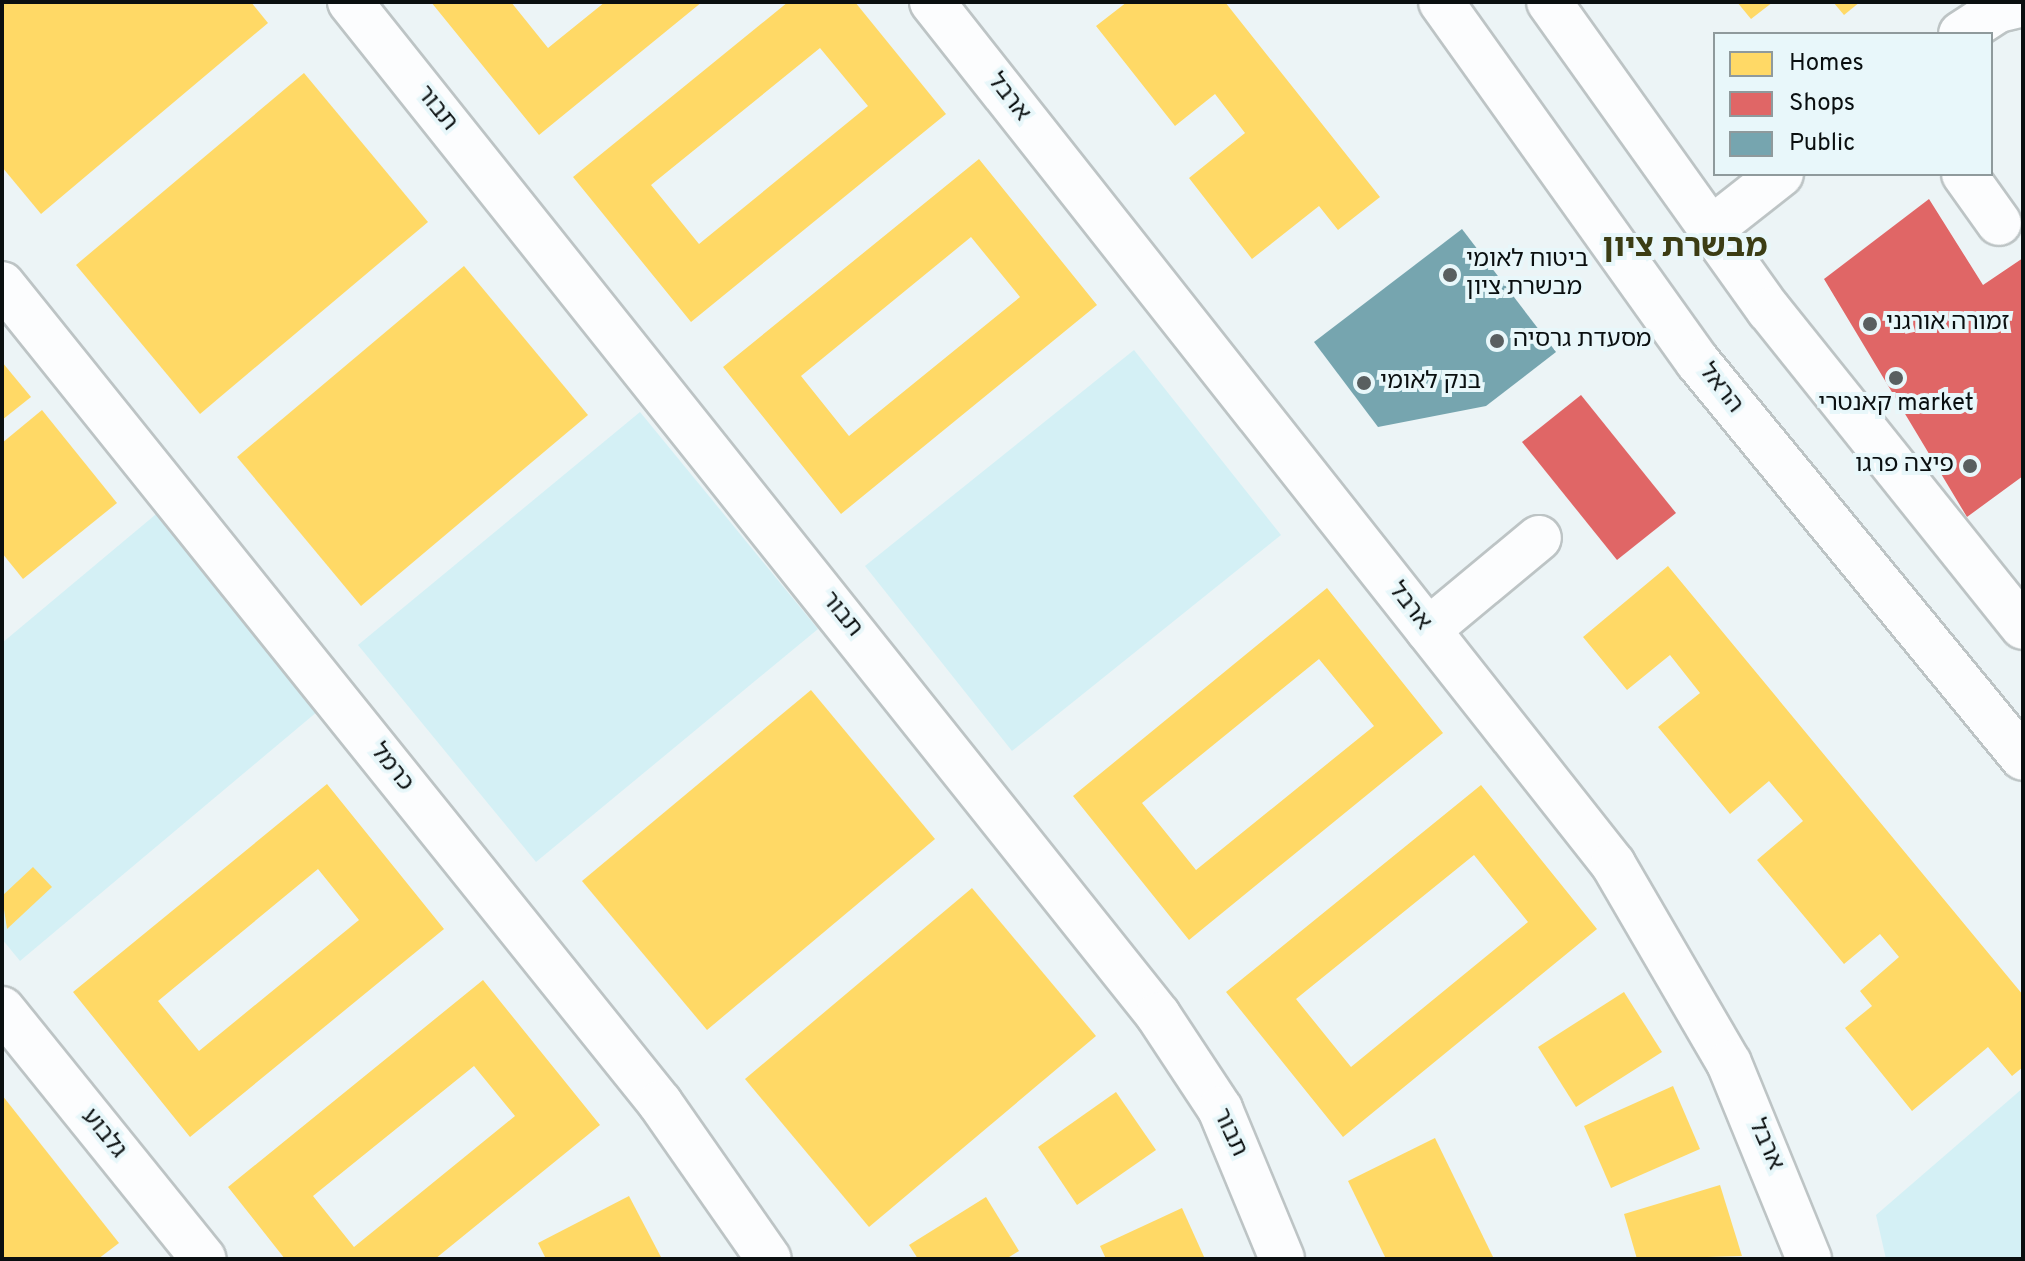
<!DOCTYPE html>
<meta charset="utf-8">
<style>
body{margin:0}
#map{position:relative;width:2025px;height:1261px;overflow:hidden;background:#ecf4f6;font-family:Overpass,"Noto Sans Hebrew",sans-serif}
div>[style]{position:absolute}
.green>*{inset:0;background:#d4f0f5}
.homes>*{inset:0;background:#ffd966}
.shops>*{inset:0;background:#e06666}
.public>*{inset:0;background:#76a5af}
.roads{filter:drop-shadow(2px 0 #bdc4c5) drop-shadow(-2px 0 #bdc4c5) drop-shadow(0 2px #bdc4c5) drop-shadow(0 -2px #bdc4c5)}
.minor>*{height:44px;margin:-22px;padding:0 22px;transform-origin:22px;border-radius:22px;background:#fcfdfe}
.major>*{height:44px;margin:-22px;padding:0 22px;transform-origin:22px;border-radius:22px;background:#fcfdfe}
.dots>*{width:22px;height:22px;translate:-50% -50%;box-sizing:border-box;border:4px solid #e8f7fa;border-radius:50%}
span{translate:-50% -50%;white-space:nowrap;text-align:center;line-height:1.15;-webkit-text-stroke:8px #e8f7fa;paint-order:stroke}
.street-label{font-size:24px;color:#0a0f10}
.poi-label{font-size:24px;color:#0a0f10}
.left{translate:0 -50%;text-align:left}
.right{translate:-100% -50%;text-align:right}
.district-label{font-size:32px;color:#3b3d14;font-weight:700}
.frame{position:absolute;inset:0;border:4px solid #0a0f10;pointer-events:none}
.legend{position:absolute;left:1713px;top:32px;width:280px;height:144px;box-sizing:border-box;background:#e8f7fa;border:2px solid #8f9a9c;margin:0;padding:10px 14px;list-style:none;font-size:24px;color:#0a0f10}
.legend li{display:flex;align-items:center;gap:16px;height:40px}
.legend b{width:40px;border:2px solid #8f9a9c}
</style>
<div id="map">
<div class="green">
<i style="clip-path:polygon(1134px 350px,1281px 535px,1012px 751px,865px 566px)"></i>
<i style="clip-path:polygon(640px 412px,818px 629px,536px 862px,358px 645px)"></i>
<i style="clip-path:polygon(161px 510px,324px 706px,20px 961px,2px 939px,2px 643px)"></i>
<i style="clip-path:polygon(2023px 1088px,2023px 1259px,1886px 1259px,1876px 1215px)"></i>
</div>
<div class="homes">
<i style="clip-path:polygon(2px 2px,251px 2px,268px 23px,41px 214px,2px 167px)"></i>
<i style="clip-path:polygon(431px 2px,511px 2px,548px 48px,605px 2px,702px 2px,539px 135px)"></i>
<i style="clip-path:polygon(evenodd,788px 2px,855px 2px,946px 114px,691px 322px,573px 177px,788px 2px,820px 48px,868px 106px,699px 244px,651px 185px,820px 48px)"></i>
<i style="clip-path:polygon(1127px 2px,1225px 2px,1380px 197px,1338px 230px,1319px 206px,1252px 259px,1189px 178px,1245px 133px,1215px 94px,1175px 126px,1096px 26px)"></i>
<i style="clip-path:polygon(1737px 2px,1773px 2px,1751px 19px)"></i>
<i style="clip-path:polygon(1833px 2px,1860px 2px,1844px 15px)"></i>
<i style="clip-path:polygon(304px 73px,428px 222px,200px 414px,76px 265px)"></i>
<i style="clip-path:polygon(evenodd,979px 159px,1097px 305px,841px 514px,723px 367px,979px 159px,971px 237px,1020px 297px,849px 436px,801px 376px,971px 237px)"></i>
<i style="clip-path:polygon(464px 266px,588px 415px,361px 606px,237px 457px)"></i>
<i style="clip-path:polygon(2px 362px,31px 397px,2px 420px)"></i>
<i style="clip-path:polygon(42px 410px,117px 503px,23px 579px,2px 553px,2px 443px)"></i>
<i style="clip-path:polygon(1668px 566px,2023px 995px,2023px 1067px,2012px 1076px,1988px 1047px,1912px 1111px,1845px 1028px,1872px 1006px,1860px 991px,1899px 957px,1880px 934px,1844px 964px,1757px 860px,1803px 821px,1769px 781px,1730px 814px,1658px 727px,1700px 693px,1670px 655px,1627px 690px,1583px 637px)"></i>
<i style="clip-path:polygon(evenodd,1327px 588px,1443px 733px,1189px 940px,1073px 796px,1327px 588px,1319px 659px,1374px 726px,1196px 870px,1142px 803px,1319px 659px)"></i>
<i style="clip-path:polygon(811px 690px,935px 839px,707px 1030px,582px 881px)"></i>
<i style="clip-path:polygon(evenodd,327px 784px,444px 929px,190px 1137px,73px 992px,327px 784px,318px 869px,359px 920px,199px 1051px,158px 1001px,318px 869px)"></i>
<i style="clip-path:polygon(evenodd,1481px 785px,1597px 929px,1343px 1137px,1226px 992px,1481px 785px,1474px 855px,1528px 922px,1351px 1067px,1296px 999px,1474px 855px)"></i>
<i style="clip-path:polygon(33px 867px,52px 887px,7px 929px,2px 896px)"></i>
<i style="clip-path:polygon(972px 888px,1096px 1036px,869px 1227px,745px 1079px)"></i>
<i style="clip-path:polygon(evenodd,483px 980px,600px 1125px,435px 1259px,285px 1259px,228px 1187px,483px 980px,474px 1066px,515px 1116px,354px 1247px,313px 1196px,474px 1066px)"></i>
<i style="clip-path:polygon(1624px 992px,1662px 1052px,1576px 1107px,1538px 1047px)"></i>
<i style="clip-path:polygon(1673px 1086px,1700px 1149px,1611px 1188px,1584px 1126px)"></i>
<i style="clip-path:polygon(1116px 1092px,1156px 1150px,1077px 1205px,1038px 1147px)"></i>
<i style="clip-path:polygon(2px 1095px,119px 1243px,98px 1259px,2px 1259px)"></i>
<i style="clip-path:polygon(1435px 1138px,1494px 1259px,1386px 1259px,1348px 1181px)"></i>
<i style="clip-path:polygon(1720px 1185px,1742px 1256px,1637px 1259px,1624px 1214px)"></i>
<i style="clip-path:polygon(629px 1196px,662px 1259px,546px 1259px,538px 1243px)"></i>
<i style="clip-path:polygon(986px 1197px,1019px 1251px,1006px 1259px,918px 1259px,909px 1245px)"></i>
<i style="clip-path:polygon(1182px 1208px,1205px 1259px,1106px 1259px,1100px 1246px)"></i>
</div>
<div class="shops">
<i style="clip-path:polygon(1929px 199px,1983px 285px,2023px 258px,2023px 476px,1967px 517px,1824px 279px)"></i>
<i style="clip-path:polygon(1581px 395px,1676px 513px,1617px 560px,1522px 442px)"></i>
</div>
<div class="public">
<i style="clip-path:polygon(1462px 229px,1556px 352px,1486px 406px,1378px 427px,1314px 342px)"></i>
</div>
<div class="roads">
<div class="minor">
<i style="left:350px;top:2px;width:1296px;rotate:51.42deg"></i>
<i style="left:1158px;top:1015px;width:113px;rotate:56.6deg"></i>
<i style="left:1220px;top:1109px;width:162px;rotate:67.5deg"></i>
<i style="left:932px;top:2px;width:1099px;rotate:51.69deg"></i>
<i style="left:1613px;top:864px;width:230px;rotate:59.8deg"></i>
<i style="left:1729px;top:1063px;width:212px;rotate:67.8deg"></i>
<i style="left:1961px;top:34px;width:44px;rotate:-33deg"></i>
<i style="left:1998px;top:10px;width:26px;rotate:-13deg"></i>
<i style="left:1964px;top:174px;width:60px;rotate:54.5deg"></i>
<i style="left:1711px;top:229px;width:89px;rotate:-38.2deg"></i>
<i style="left:2px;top:284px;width:1051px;rotate:51.22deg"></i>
<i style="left:660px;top:1103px;width:190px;rotate:55.1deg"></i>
<i style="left:1428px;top:630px;width:144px;rotate:-39.7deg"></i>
<i style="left:2px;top:1009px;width:321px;rotate:51.1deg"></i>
</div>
<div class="major">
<i style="left:1441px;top:2px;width:442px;rotate:54.5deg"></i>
<i style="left:1698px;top:362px;width:512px;rotate:50.62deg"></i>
<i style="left:1549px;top:2px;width:379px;rotate:54.5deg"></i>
<i style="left:1769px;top:310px;width:406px;rotate:51.3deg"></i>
</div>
</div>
<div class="dots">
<i style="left:1450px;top:275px;background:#595f60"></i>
<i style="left:1870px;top:324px;background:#595f60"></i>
<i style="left:1497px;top:341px;background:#595f60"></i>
<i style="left:1896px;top:378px;background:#595f60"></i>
<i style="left:1364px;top:383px;background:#595f60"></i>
<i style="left:1970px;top:466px;background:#595f60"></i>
</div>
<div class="street-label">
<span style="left:1008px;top:98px;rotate:52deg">ארבל</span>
<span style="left:436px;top:109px;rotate:51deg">תבור</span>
<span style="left:1720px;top:389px;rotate:52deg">הראל</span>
<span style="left:1409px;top:607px;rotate:52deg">ארבל</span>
<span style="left:841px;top:615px;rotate:51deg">תבור</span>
<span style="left:391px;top:768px;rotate:51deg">כרמל</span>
<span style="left:1229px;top:1133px;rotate:65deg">תבור</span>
<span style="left:103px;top:1134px;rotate:51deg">גלבוע</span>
<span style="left:1765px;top:1145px;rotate:66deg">ארבל</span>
</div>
<div class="poi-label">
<span class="left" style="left:1466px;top:275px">ביטוח לאומי<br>מבשרת ציון</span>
<span class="left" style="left:1886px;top:324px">זמורה אורגני</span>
<span class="left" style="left:1513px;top:341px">מסעדת גרסיה</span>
<span class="left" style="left:1380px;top:383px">בנק לאומי</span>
<span style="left:1896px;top:405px">קאנטרי market</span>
<span class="right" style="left:1954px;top:466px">פיצה פרגו</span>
</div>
<div class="district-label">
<span style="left:1685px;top:248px">מבשרת ציון</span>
</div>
<div class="frame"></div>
<ul class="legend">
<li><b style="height:22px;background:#ffd966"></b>Homes</li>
<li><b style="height:22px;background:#e06666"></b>Shops</li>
<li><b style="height:22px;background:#76a5af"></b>Public</li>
</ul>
</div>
